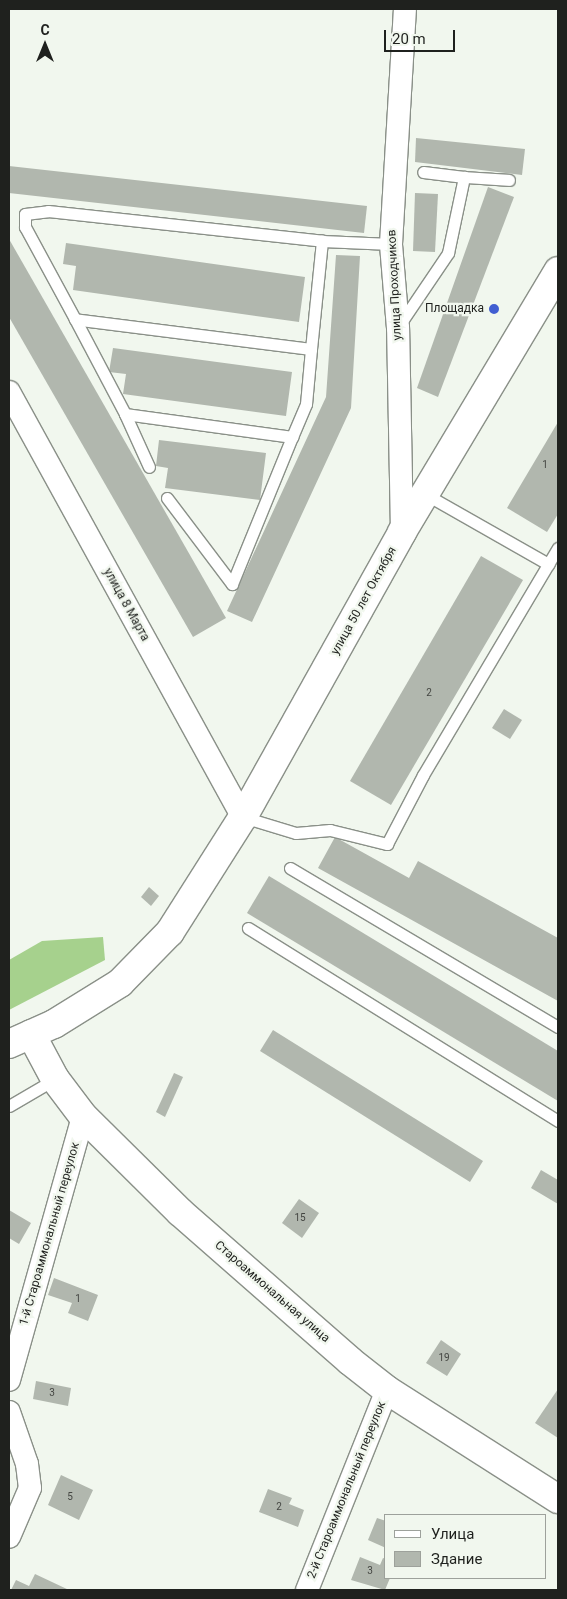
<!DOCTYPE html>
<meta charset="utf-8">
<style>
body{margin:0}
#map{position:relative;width:567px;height:1599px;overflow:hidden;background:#f1f7ee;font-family:Roboto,sans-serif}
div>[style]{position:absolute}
.forest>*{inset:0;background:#a6d18d}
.building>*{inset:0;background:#b1b7ae}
.roads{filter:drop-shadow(1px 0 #8a9088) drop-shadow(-1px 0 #8a9088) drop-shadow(0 1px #8a9088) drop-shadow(0 -1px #8a9088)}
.lane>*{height:11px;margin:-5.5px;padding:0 5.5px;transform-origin:5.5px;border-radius:5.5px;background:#fff}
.street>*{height:22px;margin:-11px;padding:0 11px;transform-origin:11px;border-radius:11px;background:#fff}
.secondary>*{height:28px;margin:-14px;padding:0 14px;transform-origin:14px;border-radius:14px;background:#fff}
.dots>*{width:14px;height:14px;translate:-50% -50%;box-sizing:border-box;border:2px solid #f1f7ee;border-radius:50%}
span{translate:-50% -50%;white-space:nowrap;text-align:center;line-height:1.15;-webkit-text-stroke:4.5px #f1f7ee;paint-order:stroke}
.number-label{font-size:10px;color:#444642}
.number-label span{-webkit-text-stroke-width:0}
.street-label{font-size:12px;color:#1f211e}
.poi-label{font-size:12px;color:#1f211e}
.right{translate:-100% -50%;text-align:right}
.frame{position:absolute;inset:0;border:10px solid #1f211e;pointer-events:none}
.legend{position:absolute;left:384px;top:1514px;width:162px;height:65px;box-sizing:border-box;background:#f1f7ee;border:1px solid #9da19b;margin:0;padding:6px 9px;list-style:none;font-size:15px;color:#1f211e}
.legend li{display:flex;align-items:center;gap:10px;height:25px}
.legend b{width:25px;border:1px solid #9da19b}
.north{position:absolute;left:20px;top:20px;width:50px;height:50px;-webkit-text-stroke:4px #f1f7ee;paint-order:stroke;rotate:0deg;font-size:14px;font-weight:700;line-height:20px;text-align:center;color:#1f211e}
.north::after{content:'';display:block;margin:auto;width:18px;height:22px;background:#1f211e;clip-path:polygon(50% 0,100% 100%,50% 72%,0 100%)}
.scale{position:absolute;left:384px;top:30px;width:71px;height:22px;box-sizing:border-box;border:2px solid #1f211e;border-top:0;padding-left:6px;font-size:15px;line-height:18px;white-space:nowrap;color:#1f211e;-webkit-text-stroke:4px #f1f7ee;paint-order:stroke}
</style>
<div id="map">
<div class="forest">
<i style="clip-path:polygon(103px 937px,105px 960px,9px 1010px,9px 960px,42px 941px)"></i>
</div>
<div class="building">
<i style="clip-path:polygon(416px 138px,525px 149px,522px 175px,415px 162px)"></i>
<i style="clip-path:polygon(9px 166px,367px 206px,364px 233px,9px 193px)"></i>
<i style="clip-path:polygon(488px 187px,514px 197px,438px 397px,417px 388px)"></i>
<i style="clip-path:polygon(415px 193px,438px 194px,435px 252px,413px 251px)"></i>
<i style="clip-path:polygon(9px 239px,226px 618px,193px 637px,9px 317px)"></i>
<i style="clip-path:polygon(66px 243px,305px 277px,299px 322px,73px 290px,76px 266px,63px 264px)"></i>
<i style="clip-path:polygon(336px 255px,360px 256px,351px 408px,252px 622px,227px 611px,326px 397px)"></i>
<i style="clip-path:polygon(113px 348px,292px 372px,286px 416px,123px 394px,126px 374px,109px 372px)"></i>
<i style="clip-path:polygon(558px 422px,558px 514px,547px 532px,507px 508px)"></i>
<i style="clip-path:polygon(159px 440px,266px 453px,260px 500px,165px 488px,168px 468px,156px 466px)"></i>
<i style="clip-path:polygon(481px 556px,523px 580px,391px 805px,350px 781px)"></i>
<i style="clip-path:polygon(504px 709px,522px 720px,510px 739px,492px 728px)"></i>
<i style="clip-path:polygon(335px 837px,409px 878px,418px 861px,558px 938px,558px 1001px,318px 868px)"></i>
<i style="clip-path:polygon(269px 876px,558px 1051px,558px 1101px,247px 913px)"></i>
<i style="clip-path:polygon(149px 887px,159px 896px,151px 906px,141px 897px)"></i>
<i style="clip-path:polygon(273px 1030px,483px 1161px,470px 1182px,260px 1051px)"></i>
<i style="clip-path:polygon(174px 1073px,183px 1077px,165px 1117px,156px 1112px)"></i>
<i style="clip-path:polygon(541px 1170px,558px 1180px,558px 1204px,531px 1188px)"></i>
<i style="clip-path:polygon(299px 1199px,319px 1213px,302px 1238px,282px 1223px)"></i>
<i style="clip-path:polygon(9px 1210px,31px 1223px,19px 1244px,9px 1238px)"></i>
<i style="clip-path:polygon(54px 1278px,98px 1295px,88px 1321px,68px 1313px,72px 1303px,48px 1295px)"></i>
<i style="clip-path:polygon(441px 1340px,461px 1354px,447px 1376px,426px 1363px)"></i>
<i style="clip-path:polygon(36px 1381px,71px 1388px,68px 1406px,33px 1399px)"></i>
<i style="clip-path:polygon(558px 1389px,558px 1438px,535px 1423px)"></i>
<i style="clip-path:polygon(61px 1475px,93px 1490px,79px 1520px,48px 1505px)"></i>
<i style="clip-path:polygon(268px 1489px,292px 1498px,289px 1504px,304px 1510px,298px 1527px,259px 1512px)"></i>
<i style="clip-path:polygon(377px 1518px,386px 1521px,386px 1548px,368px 1540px)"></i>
<i style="clip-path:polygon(360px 1557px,380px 1565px,383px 1558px,386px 1559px,386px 1578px,390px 1578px,385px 1590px,351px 1580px)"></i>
<i style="clip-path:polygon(35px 1574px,69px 1590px,11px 1590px,16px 1580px,29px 1586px)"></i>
</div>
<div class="roads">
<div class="lane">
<i style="left:464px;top:177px;width:45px;rotate:3.8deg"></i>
<i style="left:75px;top:319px;width:107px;rotate:62.2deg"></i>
<i style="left:125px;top:414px;width:169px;rotate:7.8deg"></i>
<i style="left:292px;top:437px;width:36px;rotate:-67deg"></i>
<i style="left:306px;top:404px;width:55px;rotate:-84.8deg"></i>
<i style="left:311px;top:349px;width:238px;rotate:-172.8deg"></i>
<i style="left:75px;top:319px;width:105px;rotate:-118.5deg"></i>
<i style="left:25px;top:227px;width:13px;rotate:-90deg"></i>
<i style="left:25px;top:214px;width:23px;rotate:-7deg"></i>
<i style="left:48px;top:211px;width:276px;rotate:6.2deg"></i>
<i style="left:322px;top:241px;width:69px;rotate:2.5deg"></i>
<i style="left:400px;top:324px;width:86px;rotate:-55.9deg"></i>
<i style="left:448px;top:253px;width:78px;rotate:-78.1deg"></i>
<i style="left:464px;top:177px;width:41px;rotate:-173deg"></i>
<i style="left:311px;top:349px;width:109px;rotate:-84.2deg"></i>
<i style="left:125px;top:414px;width:58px;rotate:65.6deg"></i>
<i style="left:425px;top:494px;width:142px;rotate:29.6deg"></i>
<i style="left:167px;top:498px;width:108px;rotate:52.9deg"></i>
<i style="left:232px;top:584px;width:159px;rotate:-67.8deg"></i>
<i style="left:243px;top:817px;width:55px;rotate:16.8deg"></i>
<i style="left:296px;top:833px;width:34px;rotate:-5deg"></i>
<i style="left:330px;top:830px;width:59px;rotate:13.8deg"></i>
<i style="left:387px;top:844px;width:78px;rotate:-62.4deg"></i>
<i style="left:423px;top:775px;width:264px;rotate:-59.3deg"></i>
<i style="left:290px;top:868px;width:312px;rotate:30.7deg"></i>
<i style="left:248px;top:928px;width:365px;rotate:31.9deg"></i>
<i style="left:9px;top:1106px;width:53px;rotate:-30.4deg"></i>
</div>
<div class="street">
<i style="left:9px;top:392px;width:485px;rotate:61.2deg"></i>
<i style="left:402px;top:532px;width:204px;rotate:-91.1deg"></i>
<i style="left:398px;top:328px;width:84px;rotate:-94.8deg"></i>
<i style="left:391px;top:244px;width:235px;rotate:-86.6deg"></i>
<i style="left:9px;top:1380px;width:274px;rotate:-74.3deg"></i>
<i style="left:9px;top:1412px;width:55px;rotate:70.9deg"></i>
<i style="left:27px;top:1464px;width:24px;rotate:83deg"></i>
<i style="left:30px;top:1488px;width:53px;rotate:113.2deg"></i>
<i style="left:307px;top:1590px;width:215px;rotate:-68.2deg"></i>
</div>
<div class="secondary">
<i style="left:31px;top:1034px;width:51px;rotate:61.9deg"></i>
<i style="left:55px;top:1079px;width:46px;rotate:52.9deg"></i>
<i style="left:83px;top:1116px;width:136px;rotate:44.7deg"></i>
<i style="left:180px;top:1212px;width:226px;rotate:41.2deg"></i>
<i style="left:350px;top:1361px;width:47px;rotate:38.1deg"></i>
<i style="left:387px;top:1390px;width:203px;rotate:32.5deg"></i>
<i style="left:9px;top:1044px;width:49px;rotate:-24deg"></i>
<i style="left:54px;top:1024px;width:78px;rotate:-31.8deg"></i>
<i style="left:120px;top:983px;width:71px;rotate:-45.6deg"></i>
<i style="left:170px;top:932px;width:136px;rotate:-57.6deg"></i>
<i style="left:243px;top:817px;width:326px;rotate:-60.8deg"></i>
<i style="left:402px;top:532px;width:304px;rotate:-59.1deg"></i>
</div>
</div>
<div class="dots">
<i style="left:494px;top:309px;background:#415ed1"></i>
</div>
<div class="number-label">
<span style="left:545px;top:465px">1</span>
<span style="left:429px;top:693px">2</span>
<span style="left:300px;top:1218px">15</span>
<span style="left:78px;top:1299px">1</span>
<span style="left:444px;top:1358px">19</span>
<span style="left:52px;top:1393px">3</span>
<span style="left:70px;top:1497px">5</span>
<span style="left:279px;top:1507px">2</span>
<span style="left:370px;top:1571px">3</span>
</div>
<div class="street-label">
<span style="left:395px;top:285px;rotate:-93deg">улица Проходчиков</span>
<span style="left:364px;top:601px;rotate:-61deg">улица 50 лет Октября</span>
<span style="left:126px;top:605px;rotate:61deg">улица 8 Марта</span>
<span style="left:50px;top:1234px;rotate:-74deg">1-й Староаммональный переулок</span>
<span style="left:272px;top:1292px;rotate:41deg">Староаммональная улица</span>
<span style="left:347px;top:1490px;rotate:-68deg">2-й Староаммональный переулок</span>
</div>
<div class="poi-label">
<span class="right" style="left:484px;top:309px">Площадка</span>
</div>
<div class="frame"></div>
<ul class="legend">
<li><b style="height:6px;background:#fff"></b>Улица</li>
<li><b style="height:14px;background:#b1b7ae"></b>Здание</li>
</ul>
<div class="north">С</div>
<div class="scale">20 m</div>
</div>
